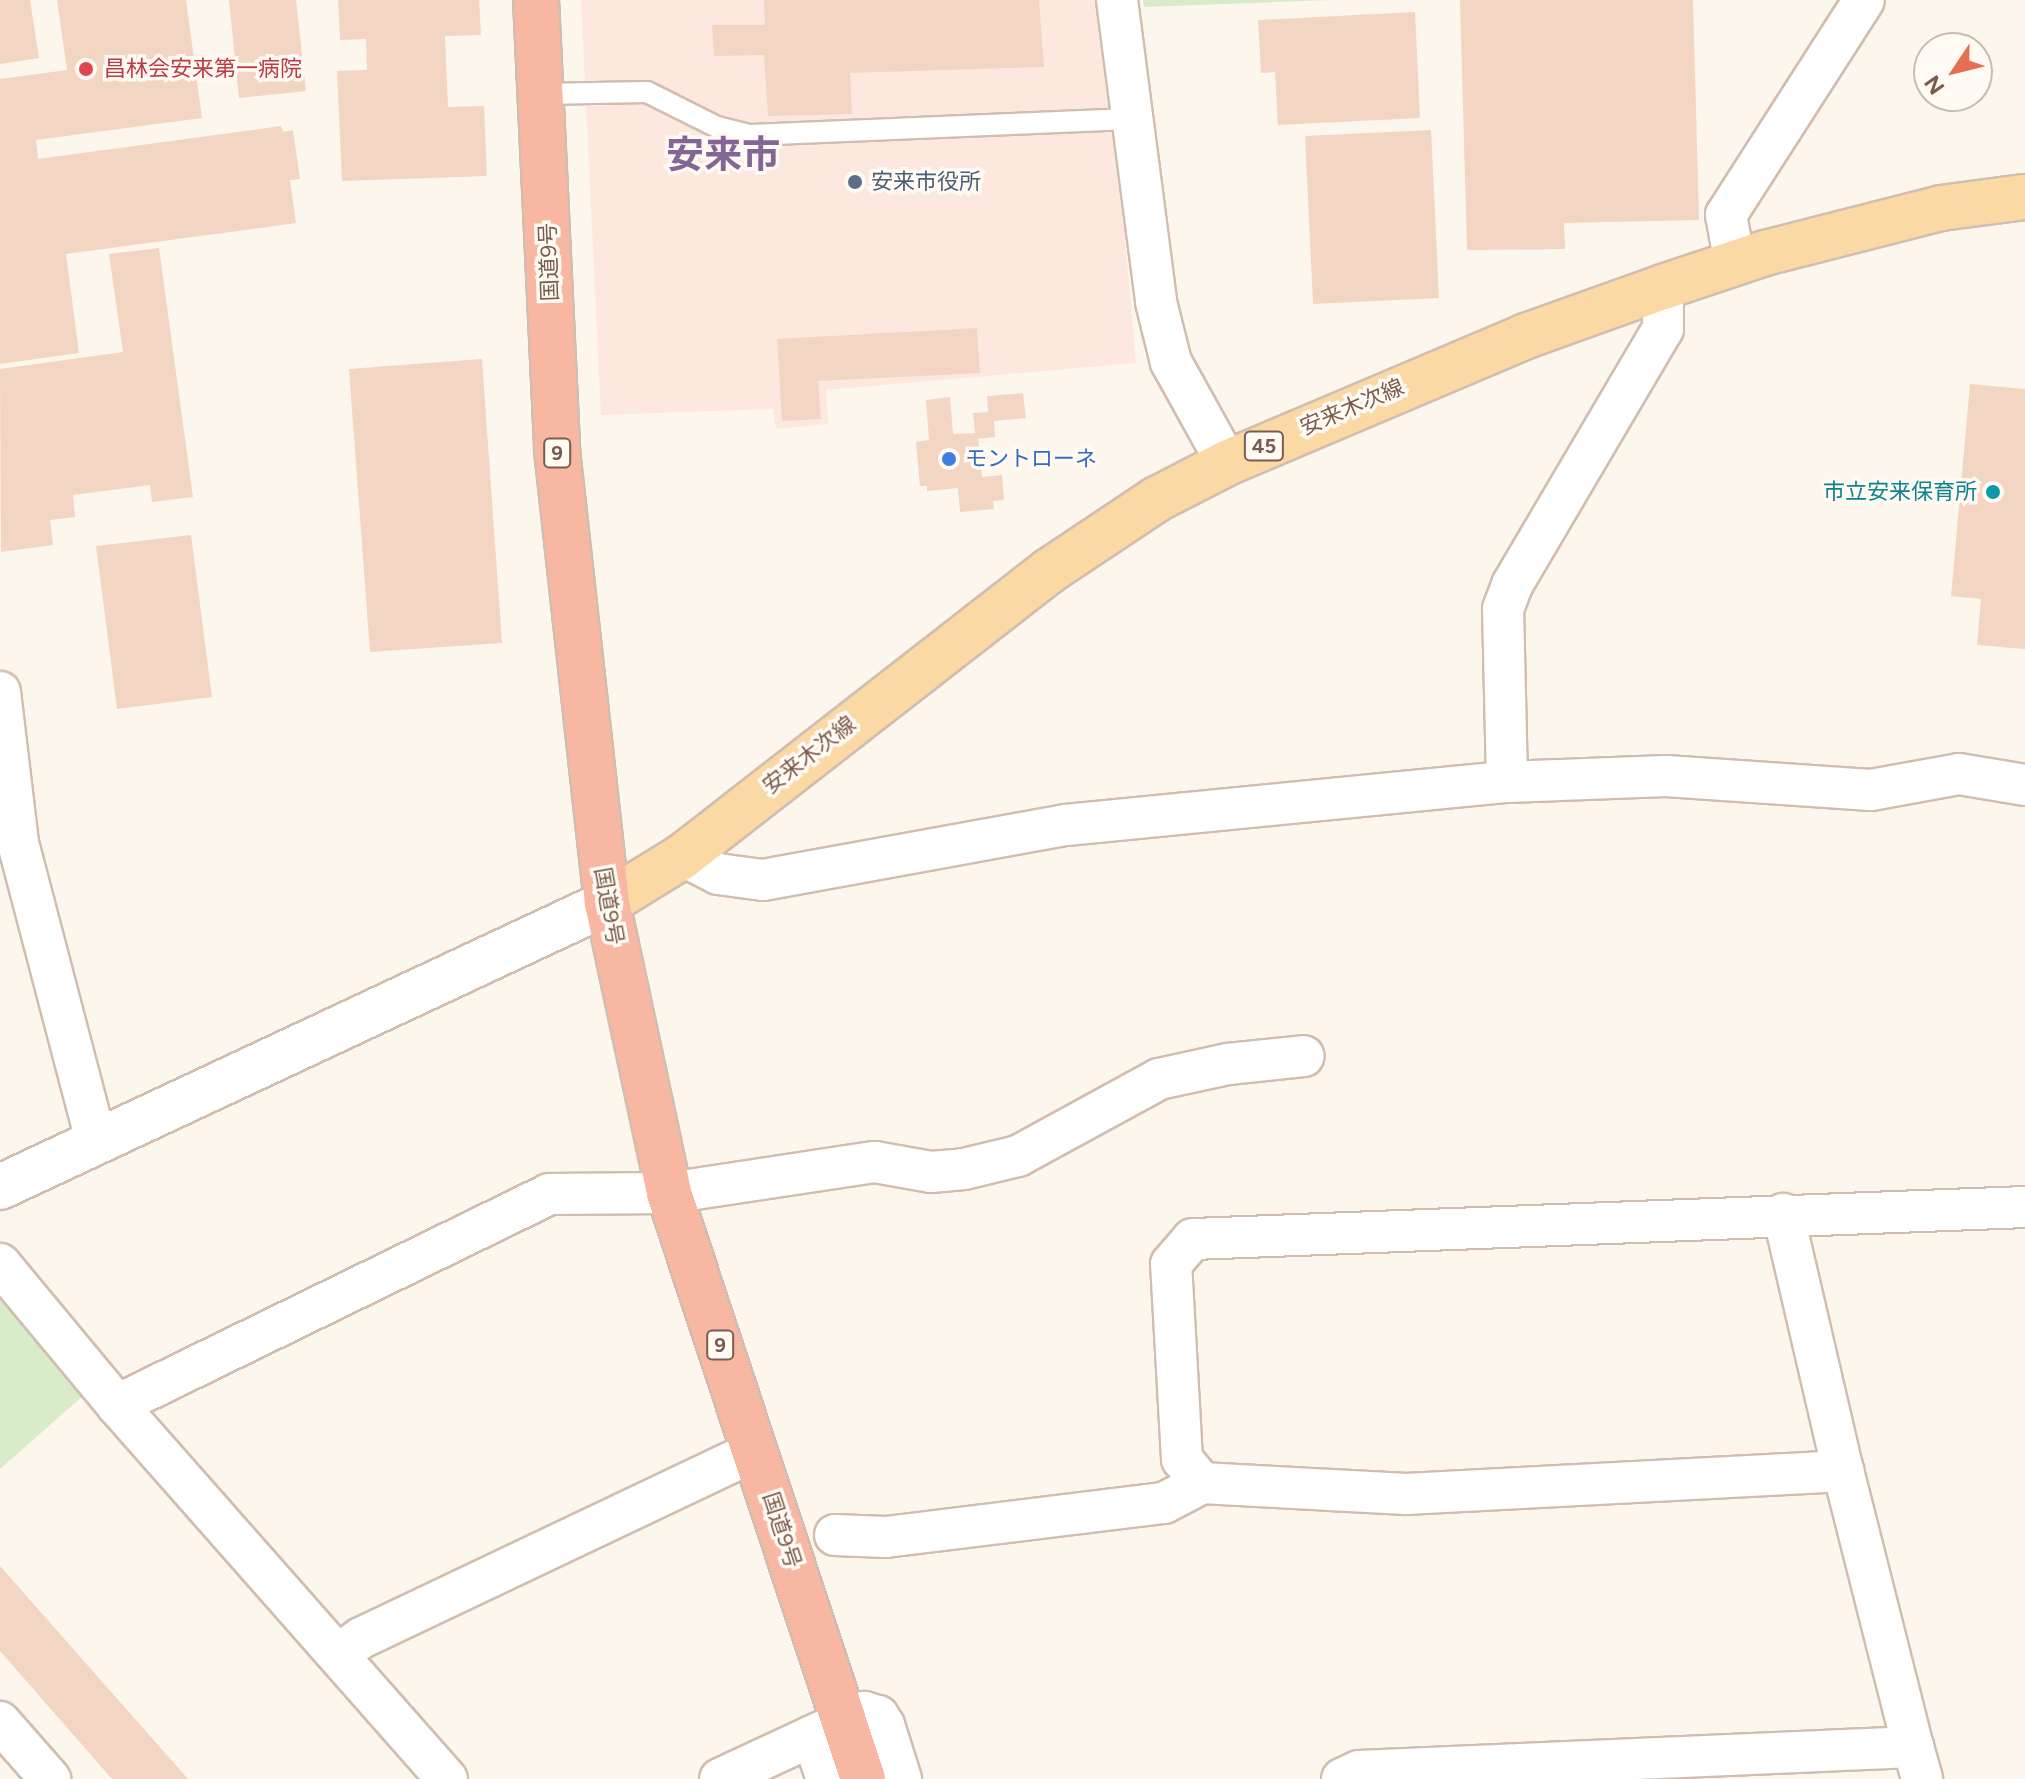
<!DOCTYPE html>
<meta charset="utf-8">
<style>
body{margin:0}
#map{position:relative;width:2025px;height:1779px;overflow:hidden;background:#fdf6ec;font-family:Figtree,"Noto Sans JP",sans-serif}
div>[style]{position:absolute}
.commercial>*{inset:0;background:#fde8e0}
.green>*{inset:0;background:#d8ecc9}
.building>*{inset:0;background:#f3d5c3}
.roads{filter:drop-shadow(2px 0 #d1beb0) drop-shadow(-2px 0 #d1beb0) drop-shadow(0 2px #d1beb0) drop-shadow(0 -2px #d1beb0)}
.lane>*{height:20px;margin:-10px;padding:0 10px;transform-origin:10px;border-radius:10px;background:#fff}
.street>*{height:40px;margin:-20px;padding:0 20px;transform-origin:20px;border-radius:20px;background:#fff}
.secondary>*{height:44px;margin:-22px;padding:0 22px;transform-origin:22px;border-radius:22px;background:#fff}
.primary>*{height:44px;margin:-22px;padding:0 22px;transform-origin:22px;border-radius:22px;background:#fbd9a5}
.highway>*{height:44px;margin:-22px;padding:0 22px;transform-origin:22px;border-radius:22px;background:#f7b7a3}
.dots>*{width:22px;height:22px;translate:-50% -50%;box-sizing:border-box;border:4px solid #fffaf3;border-radius:50%}
span{translate:-50% -50%;white-space:nowrap;text-align:center;line-height:1.15;-webkit-text-stroke:7px #fffaf3;paint-order:stroke}
.shield-label span{padding:2px 6px;background:#fffaf3;border:2px solid;border-radius:6px;-webkit-text-stroke-width:0}
.shield-label{font-size:20px;color:#7a5c4d;font-weight:700}
.health-label{font-size:22px;color:#be3a42}
.left{translate:0 -50%;text-align:left}
.service-label{font-size:22px;color:#4e5e75}
.street-label{font-size:22px;color:#7a5c4d}
.shop-label{font-size:22px;color:#366cbe}
.culture-label{font-size:22px;color:#0d838f}
.right{translate:-100% -50%;text-align:right}
.town-label{font-size:38px;color:#846695;font-weight:700}
.north{position:absolute;left:1913px;top:32px;width:80px;height:80px;box-sizing:border-box;background:#fffaf3;border:2px solid #cabbb1;border-radius:50%;rotate:235deg;font-size:22px;font-weight:700;line-height:32px;text-align:center;color:#7a5c4d}
.north::after{content:'';display:block;margin:auto;width:28px;height:36px;background:#e76f51;clip-path:polygon(50% 0,100% 100%,50% 72%,0 100%)}
</style>
<div id="map">
<div class="commercial">
<i style="clip-path:polygon(581px 0,1104px 0,1136px 363px,826px 390px,828px 424px,776px 429px,773px 409px,601px 415px)"></i>
</div>
<div class="green">
<i style="clip-path:polygon(1143px 0,1331px 0,1144px 7px)"></i>
<i style="clip-path:polygon(0 1300px,84px 1395px,0 1469px)"></i>
</div>
<div class="building">
<i style="clip-path:polygon(0 0,30px 0,39px 58px,0 64px)"></i>
<i style="clip-path:polygon(57px 0,186px 0,202px 118px,36px 140px,38px 159px,281px 126px,283px 132px,293px 130px,300px 179px,290px 180px,296px 223px,66px 254px,79px 353px,0 364px,0 79px,67px 70px)"></i>
<i style="clip-path:polygon(229px 0,296px 0,306px 91px,239px 98px)"></i>
<i style="clip-path:polygon(338px 0,479px 0,481px 35px,445px 36px,448px 107px,484px 106px,487px 176px,342px 181px,337px 71px,367px 70px,366px 39px,340px 40px)"></i>
<i style="clip-path:polygon(764px 0,1039px 0,1044px 67px,850px 73px,852px 114px,768px 116px,764px 55px,714px 56px,712px 25px,765px 25px)"></i>
<i style="clip-path:polygon(1460px 0,1693px 0,1699px 220px,1564px 223px,1565px 249px,1467px 250px)"></i>
<i style="clip-path:polygon(1415px 12px,1420px 118px,1278px 125px,1275px 72px,1261px 73px,1258px 20px)"></i>
<i style="clip-path:polygon(1431px 130px,1439px 298px,1313px 304px,1305px 136px)"></i>
<i style="clip-path:polygon(159px 248px,193px 497px,152px 502px,150px 485px,73px 495px,75px 517px,50px 520px,53px 545px,1px 552px,0 369px,123px 352px,109px 254px)"></i>
<i style="clip-path:polygon(977px 328px,980px 373px,818px 381px,821px 419px,782px 421px,777px 339px)"></i>
<i style="clip-path:polygon(482px 359px,502px 643px,370px 652px,349px 369px)"></i>
<i style="clip-path:polygon(1970px 384px,2025px 389px,2025px 649px,1977px 645px,1981px 599px,1951px 596px)"></i>
<i style="clip-path:polygon(1023px 393px,1026px 418px,994px 421px,995px 437px,978px 439px,982px 477px,1002px 475px,1004px 500px,993px 501px,994px 509px,960px 512px,958px 488px,927px 491px,927px 486px,920px 486px,916px 442px,929px 440px,926px 400px,950px 397px,953px 434px,975px 433px,973px 413px,988px 412px,987px 396px)"></i>
<i style="clip-path:polygon(191px 535px,212px 697px,117px 709px,96px 546px)"></i>
<i style="clip-path:polygon(0 1566px,188px 1779px,112px 1779px,0 1651px)"></i>
</div>
<div class="roads">
<div class="lane">
<i style="left:541px;top:94px;width:106px;rotate:-1.1deg"></i>
<i style="left:647px;top:92px;width:78px;rotate:26.6deg"></i>
<i style="left:717px;top:127px;width:33px;rotate:14deg"></i>
<i style="left:749px;top:135px;width:383px;rotate:-2.4deg"></i>
</div>
<div class="street">
<i style="left:1117px;top:0;width:305px;rotate:82.6deg"></i>
<i style="left:1156px;top:302px;width:62px;rotate:76deg"></i>
<i style="left:1171px;top:362px;width:115px;rotate:61deg"></i>
<i style="left:1735px;top:263px;width:49px;rotate:-100.6deg"></i>
<i style="left:1726px;top:215px;width:255px;rotate:-57.3deg"></i>
<i style="left:0;top:692px;width:152px;rotate:83.2deg"></i>
<i style="left:18px;top:843px;width:308px;rotate:75.3deg"></i>
<i style="left:1507px;top:782px;width:173px;rotate:-91.3deg"></i>
<i style="left:1503px;top:609px;width:26px;rotate:-69deg"></i>
<i style="left:1512px;top:585px;width:297px;rotate:-59.5deg"></i>
<i style="left:1663px;top:329px;width:42px;rotate:-90deg"></i>
<i style="left:683px;top:856px;width:39px;rotate:27deg"></i>
<i style="left:718px;top:874px;width:45px;rotate:7.6deg"></i>
<i style="left:763px;top:880px;width:308px;rotate:-10.3deg"></i>
<i style="left:1066px;top:825px;width:443px;rotate:-5.6deg"></i>
<i style="left:1507px;top:782px;width:159px;rotate:-2.2deg"></i>
<i style="left:1666px;top:776px;width:205px;rotate:3.9deg"></i>
<i style="left:1871px;top:790px;width:89px;rotate:-10.3deg"></i>
<i style="left:1959px;top:774px;width:67px;rotate:9.5deg"></i>
<i style="left:0;top:1264px;width:183px;rotate:50.3deg"></i>
<i style="left:117px;top:1405px;width:499px;rotate:48.6deg"></i>
<i style="left:117px;top:1405px;width:481px;rotate:-26deg"></i>
<i style="left:549px;top:1194px;width:120px;rotate:-0.5deg"></i>
<i style="left:669px;top:1193px;width:208px;rotate:-8.6deg"></i>
<i style="left:875px;top:1162px;width:57px;rotate:10.1deg"></i>
<i style="left:931px;top:1172px;width:33px;rotate:-5deg"></i>
<i style="left:964px;top:1169px;width:56px;rotate:-13.5deg"></i>
<i style="left:1018px;top:1156px;width:161px;rotate:-28.6deg"></i>
<i style="left:1159px;top:1079px;width:71px;rotate:-12.3deg"></i>
<i style="left:1228px;top:1064px;width:76px;rotate:-6deg"></i>
<i style="left:1202px;top:1483px;width:31px;rotate:-130deg"></i>
<i style="left:1182px;top:1459px;width:195px;rotate:-93.2deg"></i>
<i style="left:1171px;top:1264px;width:33px;rotate:-49deg"></i>
<i style="left:1193px;top:1239px;width:833px;rotate:-2.2deg"></i>
<i style="left:835px;top:1535px;width:51px;rotate:2.2deg"></i>
<i style="left:886px;top:1537px;width:280px;rotate:-7deg"></i>
<i style="left:1164px;top:1503px;width:43px;rotate:-27.8deg"></i>
<i style="left:1202px;top:1483px;width:205px;rotate:3.1deg"></i>
<i style="left:1407px;top:1494px;width:437px;rotate:-3deg"></i>
<i style="left:1843px;top:1471px;width:264px;rotate:-103.1deg"></i>
<i style="left:339px;top:1654px;width:27px;rotate:-36deg"></i>
<i style="left:361px;top:1638px;width:436px;rotate:-25.4deg"></i>
<i style="left:0;top:1722px;width:76px;rotate:48.7deg"></i>
<i style="left:812px;top:1736px;width:46px;rotate:70.8deg"></i>
<i style="left:1913px;top:1747px;width:33px;rotate:74deg"></i>
<i style="left:720px;top:1779px;width:159px;rotate:-25deg"></i>
<i style="left:864px;top:1712px;width:15px;rotate:16deg"></i>
<i style="left:878px;top:1716px;width:11px;rotate:56deg"></i>
<i style="left:884px;top:1725px;width:57px;rotate:72.5deg"></i>
<i style="left:1342px;top:1779px;width:19px;rotate:-25deg"></i>
<i style="left:1359px;top:1771px;width:555px;rotate:-2.48deg"></i>
<i style="left:1913px;top:1747px;width:285px;rotate:-104.2deg"></i>
</div>
<div class="secondary">
<i style="left:0;top:1187px;width:670px;rotate:-25.07deg"></i>
</div>
<div class="primary">
<i style="left:607px;top:903px;width:89px;rotate:-31.7deg"></i>
<i style="left:683px;top:856px;width:464px;rotate:-37.9deg"></i>
<i style="left:1049px;top:571px;width:130px;rotate:-33.7deg"></i>
<i style="left:1157px;top:499px;width:79px;rotate:-27.2deg"></i>
<i style="left:1227px;top:463px;width:325px;rotate:-23deg"></i>
<i style="left:1526px;top:336px;width:145px;rotate:-19.7deg"></i>
<i style="left:1663px;top:287px;width:108px;rotate:-18.4deg"></i>
<i style="left:1765px;top:253px;width:182px;rotate:-14.3deg"></i>
<i style="left:1941px;top:208px;width:85px;rotate:-7.5deg"></i>
</div>
<div class="highway">
<i style="left:536px;top:0;width:450px;rotate:87.3deg"></i>
<i style="left:557px;top:450px;width:456px;rotate:83.7deg"></i>
<i style="left:607px;top:903px;width:297px;rotate:77.9deg"></i>
<i style="left:669px;top:1193px;width:617px;rotate:71.68deg"></i>
</div>
</div>
<div class="dots">
<i style="left:86px;top:69px;background:#e0444e"></i>
<i style="left:855px;top:182px;background:#5c6f8a"></i>
<i style="left:949px;top:459px;background:#3f7fe0"></i>
<i style="left:1993px;top:492px;background:#0f9aa8"></i>
</div>
<div class="shield-label">
<span style="left:1264px;top:446px">45</span>
<span style="left:557px;top:453px">9</span>
<span style="left:720px;top:1345px">9</span>
</div>
<div class="health-label">
<span class="left" style="left:104px;top:69px">昌林会安来第一病院</span>
</div>
<div class="service-label">
<span class="left" style="left:871px;top:182px">安来市役所</span>
</div>
<div class="street-label">
<span style="left:549px;top:262px;rotate:-92deg">国道9号</span>
<span style="left:1352px;top:407px;rotate:-23deg">安来木次線</span>
<span style="left:809px;top:755px;rotate:-38deg">安来木次線</span>
<span style="left:609px;top:906px;rotate:80deg">国道9号</span>
<span style="left:782px;top:1530px;rotate:72deg">国道9号</span>
</div>
<div class="shop-label">
<span class="left" style="left:965px;top:459px">モントローネ</span>
</div>
<div class="culture-label">
<span class="right" style="left:1977px;top:492px">市立安来保育所</span>
</div>
<div class="town-label">
<span style="left:723px;top:156px">安来市</span>
</div>
<div class="north">N</div>
</div>
